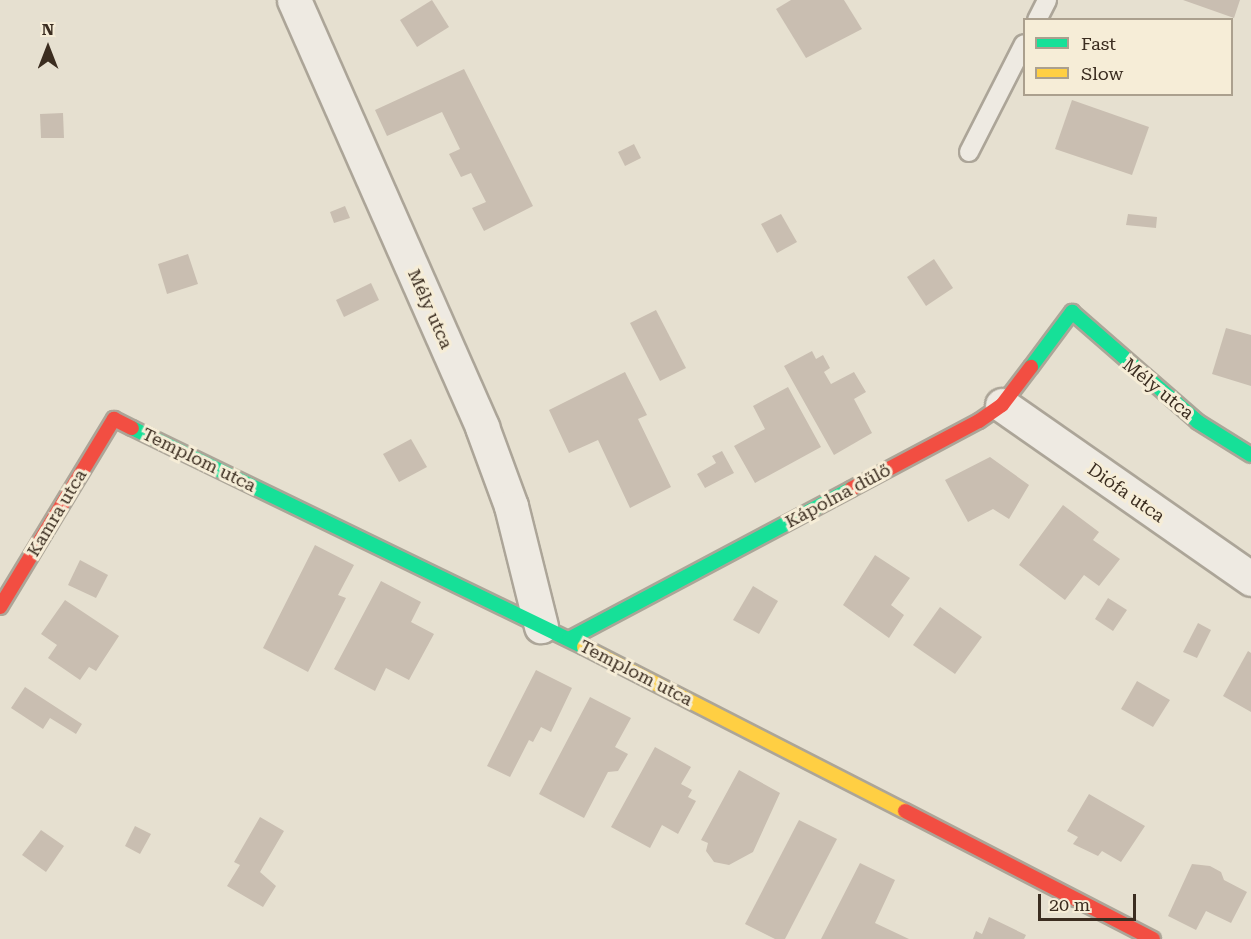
<!DOCTYPE html>
<meta charset="utf-8">
<style>
body{margin:0}
#map{position:relative;width:1251px;height:939px;overflow:hidden;background:#e6e0d0;font-family:"Roboto Serif",serif}
div>[style]{position:absolute}
.building>*{inset:0;background:#c9beb1}
.roads{filter:drop-shadow(2px 0 #aca598) drop-shadow(-2px 0 #aca598) drop-shadow(0 2px #aca598) drop-shadow(0 -2px #aca598)}
.lane>*{height:18px;margin:-9px;padding:0 9px;transform-origin:9px;border-radius:9px;background:#eeeae2}
.street>*{height:33px;margin:-16.5px;padding:0 16.5px;transform-origin:16.5px;border-radius:16.5px;background:#eeeae2}
.fast>*{height:14px;margin:-7px;padding:0 7px;transform-origin:7px;border-radius:7px;background:#16e098}
.slow>*{height:14px;margin:-7px;padding:0 7px;transform-origin:7px;border-radius:7px;background:#ffcf43}
.jam>*{height:14px;margin:-7px;padding:0 7px;transform-origin:7px;border-radius:7px;background:#f24e42}
span{translate:-50% -50%;white-space:nowrap;text-align:center;line-height:1.15;-webkit-text-stroke:6px #f6edd7;paint-order:stroke}
.street-label{font-size:18px;color:#3b2d20}
.legend{position:absolute;left:1023px;top:18px;width:210px;height:78px;box-sizing:border-box;background:#f6edd7;border:2px solid #aba08e;margin:0;padding:8px 10px;list-style:none;font-size:18px;color:#3b2d20}
.legend li{display:flex;align-items:center;gap:12px;height:30px}
.legend b{width:30px;border:2px solid #aba08e}
.north{position:absolute;left:18px;top:18px;width:60px;height:60px;-webkit-text-stroke:4px #f6edd7;paint-order:stroke;rotate:0deg;font-size:16px;font-weight:700;line-height:24px;text-align:center;color:#3b2d20}
.north::after{content:'';display:block;margin:auto;width:21px;height:27px;background:#3b2d20;clip-path:polygon(50% 0,100% 100%,50% 72%,0 100%)}
.scale{position:absolute;left:1038px;top:894px;width:98px;height:27px;box-sizing:border-box;border:3px solid #3b2d20;border-top:0;padding-left:8px;font-size:18px;line-height:21px;white-space:nowrap;color:#3b2d20;-webkit-text-stroke:4px #f6edd7;paint-order:stroke}
</style>
<div id="map">
<div class="building">
<i style="clip-path:polygon(432px 0,449px 27px,417px 47px,400px 20px)"></i>
<i style="clip-path:polygon(791px 0,844px 0,862px 29px,806px 58px,776px 9px)"></i>
<i style="clip-path:polygon(1183px 0,1240px 0,1234px 18px)"></i>
<i style="clip-path:polygon(464px 69px,533px 206px,484px 231px,472px 208px,486px 202px,471px 173px,461px 177px,449px 154px,460px 149px,442px 112px,387px 136px,375px 110px)"></i>
<i style="clip-path:polygon(1072px 100px,1149px 127px,1132px 175px,1055px 149px)"></i>
<i style="clip-path:polygon(63px 113px,64px 138px,41px 138px,40px 114px)"></i>
<i style="clip-path:polygon(634px 144px,641px 158px,625px 166px,618px 152px)"></i>
<i style="clip-path:polygon(345px 206px,350px 218px,334px 223px,330px 212px)"></i>
<i style="clip-path:polygon(781px 214px,797px 242px,777px 253px,761px 224px)"></i>
<i style="clip-path:polygon(1128px 214px,1157px 217px,1156px 228px,1126px 225px)"></i>
<i style="clip-path:polygon(188px 254px,198px 284px,167px 294px,158px 264px)"></i>
<i style="clip-path:polygon(934px 259px,953px 288px,926px 306px,907px 277px)"></i>
<i style="clip-path:polygon(371px 283px,379px 300px,344px 317px,336px 300px)"></i>
<i style="clip-path:polygon(656px 310px,686px 368px,660px 381px,630px 323px)"></i>
<i style="clip-path:polygon(1226px 328px,1251px 335px,1251px 386px,1212px 374px)"></i>
<i style="clip-path:polygon(812px 351px,816px 359px,823px 355px,830px 368px,824px 372px,831px 384px,854px 372px,866px 392px,854px 399px,872px 433px,834px 455px,784px 366px)"></i>
<i style="clip-path:polygon(625px 372px,647px 415px,638px 419px,671px 487px,630px 508px,598px 440px,569px 453px,549px 410px)"></i>
<i style="clip-path:polygon(788px 387px,821px 447px,755px 483px,734px 446px,765px 429px,753px 406px)"></i>
<i style="clip-path:polygon(411px 439px,427px 467px,399px 482px,383px 454px)"></i>
<i style="clip-path:polygon(722px 451px,734px 473px,705px 488px,697px 474px,716px 463px,712px 456px)"></i>
<i style="clip-path:polygon(990px 457px,1029px 485px,1009px 519px,993px 509px,968px 522px,945px 480px)"></i>
<i style="clip-path:polygon(1063px 505px,1099px 532px,1093px 540px,1120px 559px,1099px 586px,1084px 575px,1065px 600px,1019px 565px)"></i>
<i style="clip-path:polygon(315px 545px,354px 565px,338px 595px,346px 598px,308px 672px,263px 648px)"></i>
<i style="clip-path:polygon(875px 555px,910px 578px,891px 605px,904px 615px,889px 638px,843px 605px)"></i>
<i style="clip-path:polygon(80px 560px,108px 575px,96px 598px,68px 585px)"></i>
<i style="clip-path:polygon(381px 581px,421px 602px,411px 622px,434px 634px,409px 680px,386px 668px,375px 691px,334px 669px)"></i>
<i style="clip-path:polygon(753px 586px,778px 601px,759px 634px,733px 620px)"></i>
<i style="clip-path:polygon(1108px 598px,1127px 610px,1113px 631px,1095px 619px)"></i>
<i style="clip-path:polygon(65px 600px,119px 636px,96px 671px,89px 667px,80px 680px,48px 658px,57px 645px,41px 634px)"></i>
<i style="clip-path:polygon(940px 607px,982px 637px,955px 674px,913px 645px)"></i>
<i style="clip-path:polygon(1198px 623px,1211px 630px,1197px 658px,1183px 652px)"></i>
<i style="clip-path:polygon(1248px 651px,1251px 653px,1251px 712px,1223px 696px)"></i>
<i style="clip-path:polygon(536px 670px,572px 688px,551px 732px,541px 727px,533px 742px,529px 740px,510px 777px,487px 766px)"></i>
<i style="clip-path:polygon(1137px 681px,1170px 700px,1153px 727px,1121px 709px)"></i>
<i style="clip-path:polygon(25px 687px,82px 724px,76px 734px,50px 718px,43px 729px,11px 708px)"></i>
<i style="clip-path:polygon(590px 697px,631px 718px,615px 747px,628px 754px,618px 771px,608px 772px,584px 818px,539px 794px)"></i>
<i style="clip-path:polygon(655px 747px,691px 767px,681px 784px,692px 790px,688px 797px,696px 801px,678px 834px,662px 825px,650px 848px,611px 827px)"></i>
<i style="clip-path:polygon(739px 770px,780px 793px,753px 852px,729px 865px,714px 862px,706px 851px,708px 843px,701px 840px)"></i>
<i style="clip-path:polygon(1089px 794px,1145px 826px,1121px 862px,1102px 851px,1098px 856px,1073px 844px,1078px 837px,1067px 831px)"></i>
<i style="clip-path:polygon(260px 817px,284px 831px,260px 872px,276px 886px,263px 907px,227px 886px,240px 865px,234px 862px)"></i>
<i style="clip-path:polygon(799px 820px,837px 839px,785px 939px,775px 939px,745px 924px)"></i>
<i style="clip-path:polygon(135px 826px,151px 834px,140px 854px,125px 846px)"></i>
<i style="clip-path:polygon(41px 830px,64px 846px,46px 872px,22px 855px)"></i>
<i style="clip-path:polygon(860px 863px,895px 880px,875px 923px,909px 939px,821px 939px)"></i>
<i style="clip-path:polygon(1192px 864px,1210px 866px,1221px 872px,1224px 880px,1247px 892px,1231px 923px,1206px 911px,1196px 930px,1168px 916px)"></i>
<i style="clip-path:polygon(989px 917px,1026px 935px,1024px 939px,973px 939px,976px 931px,982px 934px)"></i>
</div>
<div class="roads">
<div class="lane">
<i style="left:1037px;top:20px;width:22px;rotate:-63deg"></i>
<i style="left:969px;top:152px;width:121px;rotate:-63deg"></i>
</div>
<div class="street">
<i style="left:294px;top:0;width:467px;rotate:66.2deg"></i>
<i style="left:482px;top:427px;width:84px;rotate:69.8deg"></i>
<i style="left:511px;top:506px;width:124px;rotate:76deg"></i>
<i style="left:1002px;top:405px;width:304px;rotate:34.9deg"></i>
</div>
<div class="fast">
<i style="left:1031px;top:367px;width:69px;rotate:-53.3deg"></i>
<i style="left:1072px;top:312px;width:167px;rotate:41.1deg"></i>
<i style="left:1198px;top:422px;width:62px;rotate:31.9deg"></i>
<i style="left:132px;top:428px;width:502px;rotate:25.85deg"></i>
<i style="left:569px;top:639px;width:319px;rotate:-28deg"></i>
</div>
<div class="slow">
<i style="left:584px;top:647px;width:360px;rotate:27.1deg"></i>
</div>
<div class="jam">
<i style="left:851px;top:489px;width:145px;rotate:-28deg"></i>
<i style="left:979px;top:421px;width:28px;rotate:-35deg"></i>
<i style="left:1002px;top:405px;width:48px;rotate:-52.7deg"></i>
<i style="left:0;top:607px;width:220px;rotate:-58.8deg"></i>
<i style="left:114px;top:419px;width:20px;rotate:27deg"></i>
<i style="left:905px;top:811px;width:279px;rotate:27.3deg"></i>
</div>
</div>
<div class="street-label">
<span style="left:430px;top:309px;rotate:66deg">Mély utca</span>
<span style="left:1158px;top:389px;rotate:39deg">Mély utca</span>
<span style="left:199px;top:460px;rotate:26deg">Templom utca</span>
<span style="left:1126px;top:493px;rotate:35deg">Diófa utca</span>
<span style="left:838px;top:496px;rotate:-28deg">Kápolna dűlő</span>
<span style="left:57px;top:513px;rotate:-59deg">Kamra utca</span>
<span style="left:636px;top:673px;rotate:27deg">Templom utca</span>
</div>
<ul class="legend">
<li><b style="height:8px;background:#16e098"></b>Fast</li>
<li><b style="height:8px;background:#ffcf43"></b>Slow</li>
</ul>
<div class="north">N</div>
<div class="scale">20 m</div>
</div>
